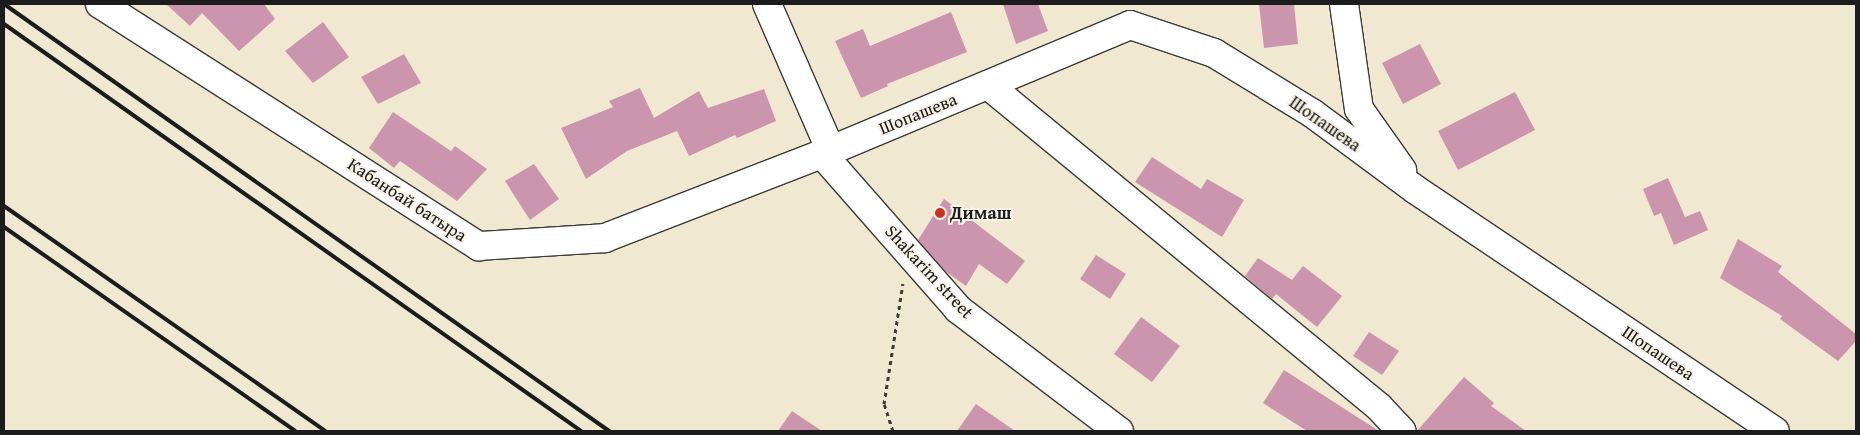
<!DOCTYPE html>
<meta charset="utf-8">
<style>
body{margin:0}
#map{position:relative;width:1860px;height:435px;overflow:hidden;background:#f1e8d1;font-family:"Gentium Book Plus",serif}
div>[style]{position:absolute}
.building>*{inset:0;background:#cb95ad}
.path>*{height:3px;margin-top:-1.5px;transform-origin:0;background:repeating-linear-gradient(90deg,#3c3b37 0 4px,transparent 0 8px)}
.roads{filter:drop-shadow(1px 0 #3c3b37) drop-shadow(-1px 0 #3c3b37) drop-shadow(0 1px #3c3b37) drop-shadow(0 -1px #3c3b37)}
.minor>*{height:28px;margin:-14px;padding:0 14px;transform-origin:14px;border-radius:14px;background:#fff}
.rail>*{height:4px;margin:-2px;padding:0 2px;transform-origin:2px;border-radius:2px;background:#1c1c1c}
.dots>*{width:14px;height:14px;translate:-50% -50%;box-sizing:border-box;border:2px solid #f7f3e8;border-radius:50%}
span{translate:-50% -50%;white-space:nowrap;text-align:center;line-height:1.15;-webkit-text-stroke:4px #f7f3e8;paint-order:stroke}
.street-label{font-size:18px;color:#1c1c1c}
.poi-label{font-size:18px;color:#1c1c1c;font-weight:700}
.left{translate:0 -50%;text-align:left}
.frame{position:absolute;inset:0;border:5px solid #1c1c1c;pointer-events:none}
</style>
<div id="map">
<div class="building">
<i style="clip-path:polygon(166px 4px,264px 4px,275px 19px,239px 51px,202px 13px,190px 26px)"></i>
<i style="clip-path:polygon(1003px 4px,1038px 4px,1048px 31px,1016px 44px)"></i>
<i style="clip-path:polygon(1259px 4px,1294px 4px,1298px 44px,1264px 48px)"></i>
<i style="clip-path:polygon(951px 12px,967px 52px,887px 84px,888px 86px,861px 98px,835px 41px,863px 29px,870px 46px)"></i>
<i style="clip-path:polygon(323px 22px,349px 57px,313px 83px,285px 51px)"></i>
<i style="clip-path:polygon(1420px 44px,1441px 84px,1403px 104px,1382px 63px)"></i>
<i style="clip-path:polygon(404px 54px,421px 83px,378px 104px,361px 77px)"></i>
<i style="clip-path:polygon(640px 88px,654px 118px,699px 91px,708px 108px,764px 89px,776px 121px,737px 138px,735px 135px,689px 156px,677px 131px,627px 151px,586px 179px,561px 128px,613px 107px,609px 101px)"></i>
<i style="clip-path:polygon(1515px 92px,1535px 130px,1458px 170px,1438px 131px)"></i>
<i style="clip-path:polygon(393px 112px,451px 151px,455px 146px,487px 169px,457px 201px,400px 161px,394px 168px,369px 148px)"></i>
<i style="clip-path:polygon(1152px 157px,1201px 189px,1207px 179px,1244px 200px,1222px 237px,1135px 182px)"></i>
<i style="clip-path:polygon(534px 164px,559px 199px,530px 220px,505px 181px)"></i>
<i style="clip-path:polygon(1668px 178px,1685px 217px,1700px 211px,1708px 230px,1674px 245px,1661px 213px,1654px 216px,1643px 189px)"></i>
<i style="clip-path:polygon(944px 199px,1025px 261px,1007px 284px,979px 264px,966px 286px,945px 271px,918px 240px)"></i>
<i style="clip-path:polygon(1738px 239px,1782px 266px,1778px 272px,1856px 334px,1856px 341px,1838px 361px,1780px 319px,1782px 316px,1720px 278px)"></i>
<i style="clip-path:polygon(1096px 255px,1126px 274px,1110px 299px,1080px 279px)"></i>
<i style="clip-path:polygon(1258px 258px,1292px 280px,1303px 266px,1342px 296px,1317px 327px,1276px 294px,1272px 299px,1245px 276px)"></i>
<i style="clip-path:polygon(1141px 317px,1180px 346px,1152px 382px,1114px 354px)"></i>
<i style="clip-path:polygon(1369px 332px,1399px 351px,1382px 375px,1353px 356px)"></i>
<i style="clip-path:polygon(1284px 370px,1379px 431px,1307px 431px,1263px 403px)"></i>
<i style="clip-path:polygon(1464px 377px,1494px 403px,1491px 406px,1526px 431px,1417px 431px)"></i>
<i style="clip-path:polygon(976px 404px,1015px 431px,957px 431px)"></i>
<i style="clip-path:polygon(792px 411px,822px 431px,778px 431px)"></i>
</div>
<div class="path">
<i style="left:893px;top:431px;width:28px;rotate:-108deg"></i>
<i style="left:884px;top:404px;width:122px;rotate:-81.1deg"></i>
</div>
<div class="roads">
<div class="minor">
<i style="left:100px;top:4px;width:450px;rotate:32.6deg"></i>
<i style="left:479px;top:246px;width:126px;rotate:-3.6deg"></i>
<i style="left:605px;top:238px;width:233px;rotate:-21.2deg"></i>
<i style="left:822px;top:154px;width:334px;rotate:-22.7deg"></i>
<i style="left:1130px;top:25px;width:89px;rotate:18.4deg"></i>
<i style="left:1214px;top:53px;width:115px;rotate:31.5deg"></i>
<i style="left:1312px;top:113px;width:129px;rotate:36.5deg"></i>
<i style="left:1416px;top:190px;width:432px;rotate:33.9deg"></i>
<i style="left:767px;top:4px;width:158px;rotate:66.5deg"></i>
<i style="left:1344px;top:4px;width:106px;rotate:81.9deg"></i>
<i style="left:1359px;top:109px;width:75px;rotate:54.8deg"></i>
<i style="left:988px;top:85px;width:507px;rotate:39.47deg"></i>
<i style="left:1379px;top:407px;width:33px;rotate:47deg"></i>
<i style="left:822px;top:154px;width:206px;rotate:48.7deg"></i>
<i style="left:958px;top:309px;width:202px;rotate:37.2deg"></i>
</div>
</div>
<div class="rail">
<i style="left:4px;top:4px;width:741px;rotate:35.21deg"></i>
<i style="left:4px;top:24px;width:706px;rotate:35.2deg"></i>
<i style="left:4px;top:206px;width:392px;rotate:35deg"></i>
<i style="left:4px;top:227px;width:355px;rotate:35deg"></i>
</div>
<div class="dots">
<i style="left:940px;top:213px;background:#c8321e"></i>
</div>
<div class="street-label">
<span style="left:918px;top:114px;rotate:-22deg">Шопашева</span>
<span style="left:1325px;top:124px;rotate:35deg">Шопашева</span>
<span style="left:407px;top:200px;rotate:33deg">Кабанбай батыра</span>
<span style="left:929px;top:272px;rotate:47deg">Shakarim street</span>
<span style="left:1658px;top:353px;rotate:34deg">Шопашева</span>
</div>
<div class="poi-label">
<span class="left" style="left:950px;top:213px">Димаш</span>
</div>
<div class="frame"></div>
</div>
